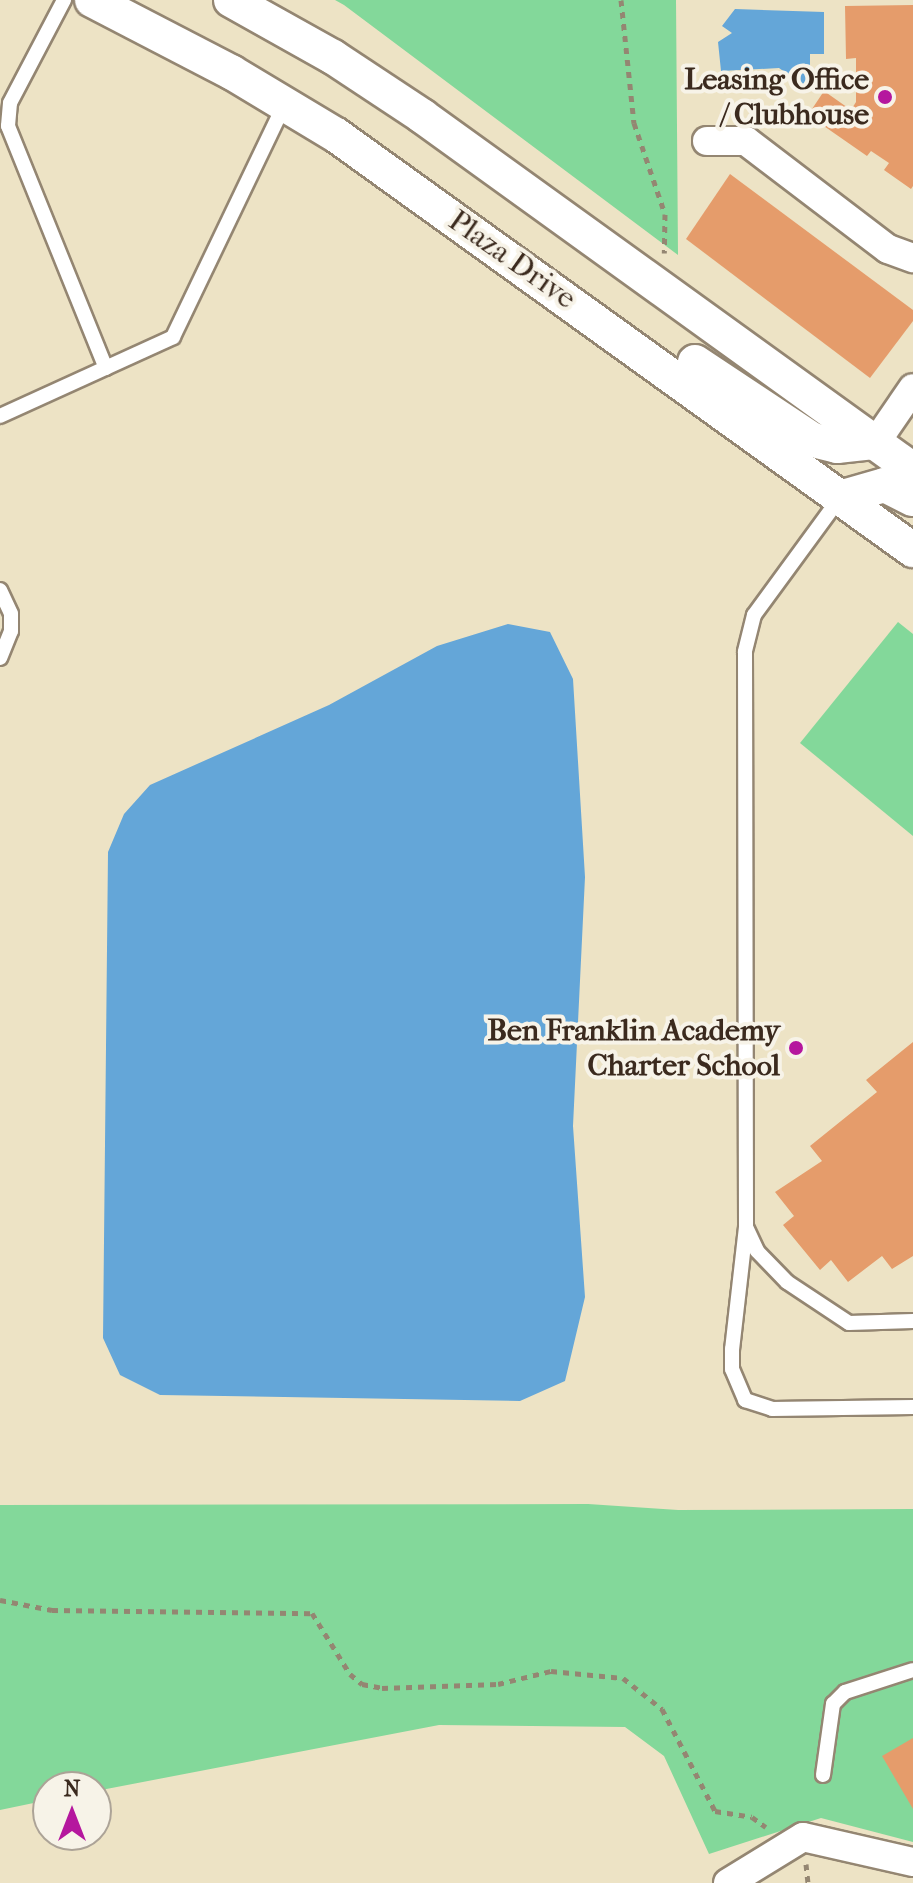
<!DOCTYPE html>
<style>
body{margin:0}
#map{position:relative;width:913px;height:1883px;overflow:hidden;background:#ede3c5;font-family:"IM FELL French Canon",serif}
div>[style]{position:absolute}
.green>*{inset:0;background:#83d89a}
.water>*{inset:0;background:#64a6d8}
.building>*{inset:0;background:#e59c6b}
.path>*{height:5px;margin-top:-2.5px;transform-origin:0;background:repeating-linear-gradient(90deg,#948672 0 6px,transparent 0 12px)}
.roads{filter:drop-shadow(2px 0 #948672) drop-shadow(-2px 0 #948672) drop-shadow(0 2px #948672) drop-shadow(0 -2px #948672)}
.service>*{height:14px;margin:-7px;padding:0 7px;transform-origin:7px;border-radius:7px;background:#fff}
.minor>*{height:28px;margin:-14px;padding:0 14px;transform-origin:14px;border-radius:14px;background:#fff}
.tertiary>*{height:34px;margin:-17px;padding:0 17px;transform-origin:17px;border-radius:17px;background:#fff}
.dots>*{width:22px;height:22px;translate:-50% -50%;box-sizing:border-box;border:4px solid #f7f3e8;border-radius:50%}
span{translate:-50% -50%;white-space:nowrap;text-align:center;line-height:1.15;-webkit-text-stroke:8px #f7f3e8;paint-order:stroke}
.poi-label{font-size:30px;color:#3b2a1e;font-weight:700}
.right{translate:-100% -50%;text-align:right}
.street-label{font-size:30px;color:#3b2a1e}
.north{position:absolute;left:32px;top:1771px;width:80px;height:80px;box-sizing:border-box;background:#f7f3e8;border:2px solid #aca397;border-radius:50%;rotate:0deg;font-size:22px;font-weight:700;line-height:32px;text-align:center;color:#3b2a1e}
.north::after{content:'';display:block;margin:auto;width:28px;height:36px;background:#b5179e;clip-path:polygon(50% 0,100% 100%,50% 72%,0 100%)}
</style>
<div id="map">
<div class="green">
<i style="clip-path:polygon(335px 0,676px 0,678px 255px,344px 5px)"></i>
<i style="clip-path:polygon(898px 622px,913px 634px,913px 836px,800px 743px)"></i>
<i style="clip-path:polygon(588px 1504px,678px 1510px,913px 1509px,913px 1842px,821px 1818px,709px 1854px,664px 1756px,625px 1727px,439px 1725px,96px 1791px,96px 1787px,48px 1787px,48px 1800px,0 1810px,0 1505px)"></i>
</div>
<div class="water">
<i style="clip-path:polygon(735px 9px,824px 12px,824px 54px,810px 54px,810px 67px,819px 72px,809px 89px,779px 68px,721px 71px,718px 42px,732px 33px,722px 26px)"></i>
<i style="clip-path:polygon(508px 624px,550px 632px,573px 679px,585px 877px,573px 1126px,585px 1297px,565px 1381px,520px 1401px,160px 1395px,120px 1375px,103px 1338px,108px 852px,124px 814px,150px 785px,329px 705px,437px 646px)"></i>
</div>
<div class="building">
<i style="clip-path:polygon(913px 5px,913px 186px,911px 189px,884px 170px,889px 163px,871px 151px,867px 156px,808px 115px,824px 91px,851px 110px,856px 102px,856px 58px,846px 59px,845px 6px)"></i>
<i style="clip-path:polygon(730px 174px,913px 310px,913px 321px,870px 378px,686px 239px)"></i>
<i style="clip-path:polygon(913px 1042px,913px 1256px,892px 1269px,882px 1256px,848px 1282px,831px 1260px,820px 1270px,783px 1225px,794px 1216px,775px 1192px,822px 1161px,810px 1146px,877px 1092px,866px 1080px)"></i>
<i style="clip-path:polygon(913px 1738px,913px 1809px,882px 1756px)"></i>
</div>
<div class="path">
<i style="left:621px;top:0;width:124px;rotate:84deg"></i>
<i style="left:634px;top:123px;width:96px;rotate:71.2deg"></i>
<i style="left:665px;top:214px;width:39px;rotate:91deg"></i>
<i style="left:0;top:1600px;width:53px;rotate:10.9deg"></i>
<i style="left:52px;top:1610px;width:260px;rotate:0.7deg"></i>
<i style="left:312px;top:1613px;width:72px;rotate:58.1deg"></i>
<i style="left:350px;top:1674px;width:16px;rotate:40deg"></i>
<i style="left:362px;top:1684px;width:20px;rotate:11deg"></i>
<i style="left:382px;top:1688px;width:116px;rotate:-2deg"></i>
<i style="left:498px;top:1684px;width:55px;rotate:-13.8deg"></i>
<i style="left:551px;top:1671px;width:72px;rotate:5.6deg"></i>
<i style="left:623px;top:1678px;width:50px;rotate:38.5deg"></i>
<i style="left:662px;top:1709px;width:115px;rotate:62.5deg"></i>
<i style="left:715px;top:1811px;width:37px;rotate:9deg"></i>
<i style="left:752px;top:1817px;width:17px;rotate:36deg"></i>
<i style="left:806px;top:1864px;width:19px;rotate:84deg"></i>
</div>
<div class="roads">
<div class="service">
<i style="left:64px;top:0;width:116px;rotate:117.7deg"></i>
<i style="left:10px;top:103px;width:23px;rotate:95deg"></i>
<i style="left:8px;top:126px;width:261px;rotate:68deg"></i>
<i style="left:0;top:416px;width:190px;rotate:-24.5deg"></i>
<i style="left:173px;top:337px;width:259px;rotate:-64.4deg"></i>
<i style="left:839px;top:499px;width:144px;rotate:126.2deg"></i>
<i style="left:754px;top:615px;width:38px;rotate:104deg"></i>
<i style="left:745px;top:652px;width:575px;rotate:89.9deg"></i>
<i style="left:746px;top:1227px;width:26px;rotate:65deg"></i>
<i style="left:757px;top:1251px;width:43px;rotate:45.9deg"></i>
<i style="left:787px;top:1282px;width:74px;rotate:33.5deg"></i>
<i style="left:849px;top:1323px;width:64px;rotate:-1.8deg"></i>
<i style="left:0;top:590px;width:26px;rotate:65deg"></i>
<i style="left:11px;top:614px;width:17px;rotate:90deg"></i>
<i style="left:11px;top:631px;width:29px;rotate:112deg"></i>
<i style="left:746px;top:1227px;width:123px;rotate:96.5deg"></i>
<i style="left:732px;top:1349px;width:20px;rotate:90deg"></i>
<i style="left:732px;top:1369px;width:34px;rotate:67deg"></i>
<i style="left:745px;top:1400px;width:28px;rotate:18deg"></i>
<i style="left:772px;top:1409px;width:141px;rotate:-0.8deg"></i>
<i style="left:823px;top:1775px;width:72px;rotate:-82deg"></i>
<i style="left:833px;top:1704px;width:17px;rotate:-45deg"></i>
<i style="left:845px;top:1692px;width:71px;rotate:-17.9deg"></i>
</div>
<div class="minor">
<i style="left:707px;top:141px;width:39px"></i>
<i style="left:746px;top:141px;width:178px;rotate:37.3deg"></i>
<i style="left:888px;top:249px;width:27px;rotate:20deg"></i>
<i style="left:876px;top:442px;width:65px;rotate:-55.6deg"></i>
<i style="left:728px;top:1883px;width:88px;rotate:-31.5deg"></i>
<i style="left:803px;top:1837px;width:113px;rotate:12.8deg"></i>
</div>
<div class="tertiary">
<i style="left:92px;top:0;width:157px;rotate:27.4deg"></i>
<i style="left:231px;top:72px;width:122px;rotate:31deg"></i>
<i style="left:336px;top:135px;width:711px;rotate:35.73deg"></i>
<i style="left:231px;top:0;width:117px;rotate:29.2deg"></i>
<i style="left:333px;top:57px;width:107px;rotate:33.5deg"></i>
<i style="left:422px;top:116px;width:605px;rotate:35.79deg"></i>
<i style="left:695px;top:362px;width:141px;rotate:33.5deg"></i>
<i style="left:813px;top:440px;width:25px;rotate:14deg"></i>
<i style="left:837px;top:446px;width:39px;rotate:-6deg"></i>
<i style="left:839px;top:498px;width:48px;rotate:-15.8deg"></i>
<i style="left:885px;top:485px;width:31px;rotate:27deg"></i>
</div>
</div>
<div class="dots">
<i style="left:885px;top:97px;background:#b5179e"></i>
<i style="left:796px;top:1048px;background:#b5179e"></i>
</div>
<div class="poi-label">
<span class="right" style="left:869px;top:97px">Leasing Office<br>/ Clubhouse</span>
<span class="right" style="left:780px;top:1048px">Ben Franklin Academy<br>Charter School</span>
</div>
<div class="street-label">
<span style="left:512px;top:260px;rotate:35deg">Plaza Drive</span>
</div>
<div class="north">N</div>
</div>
